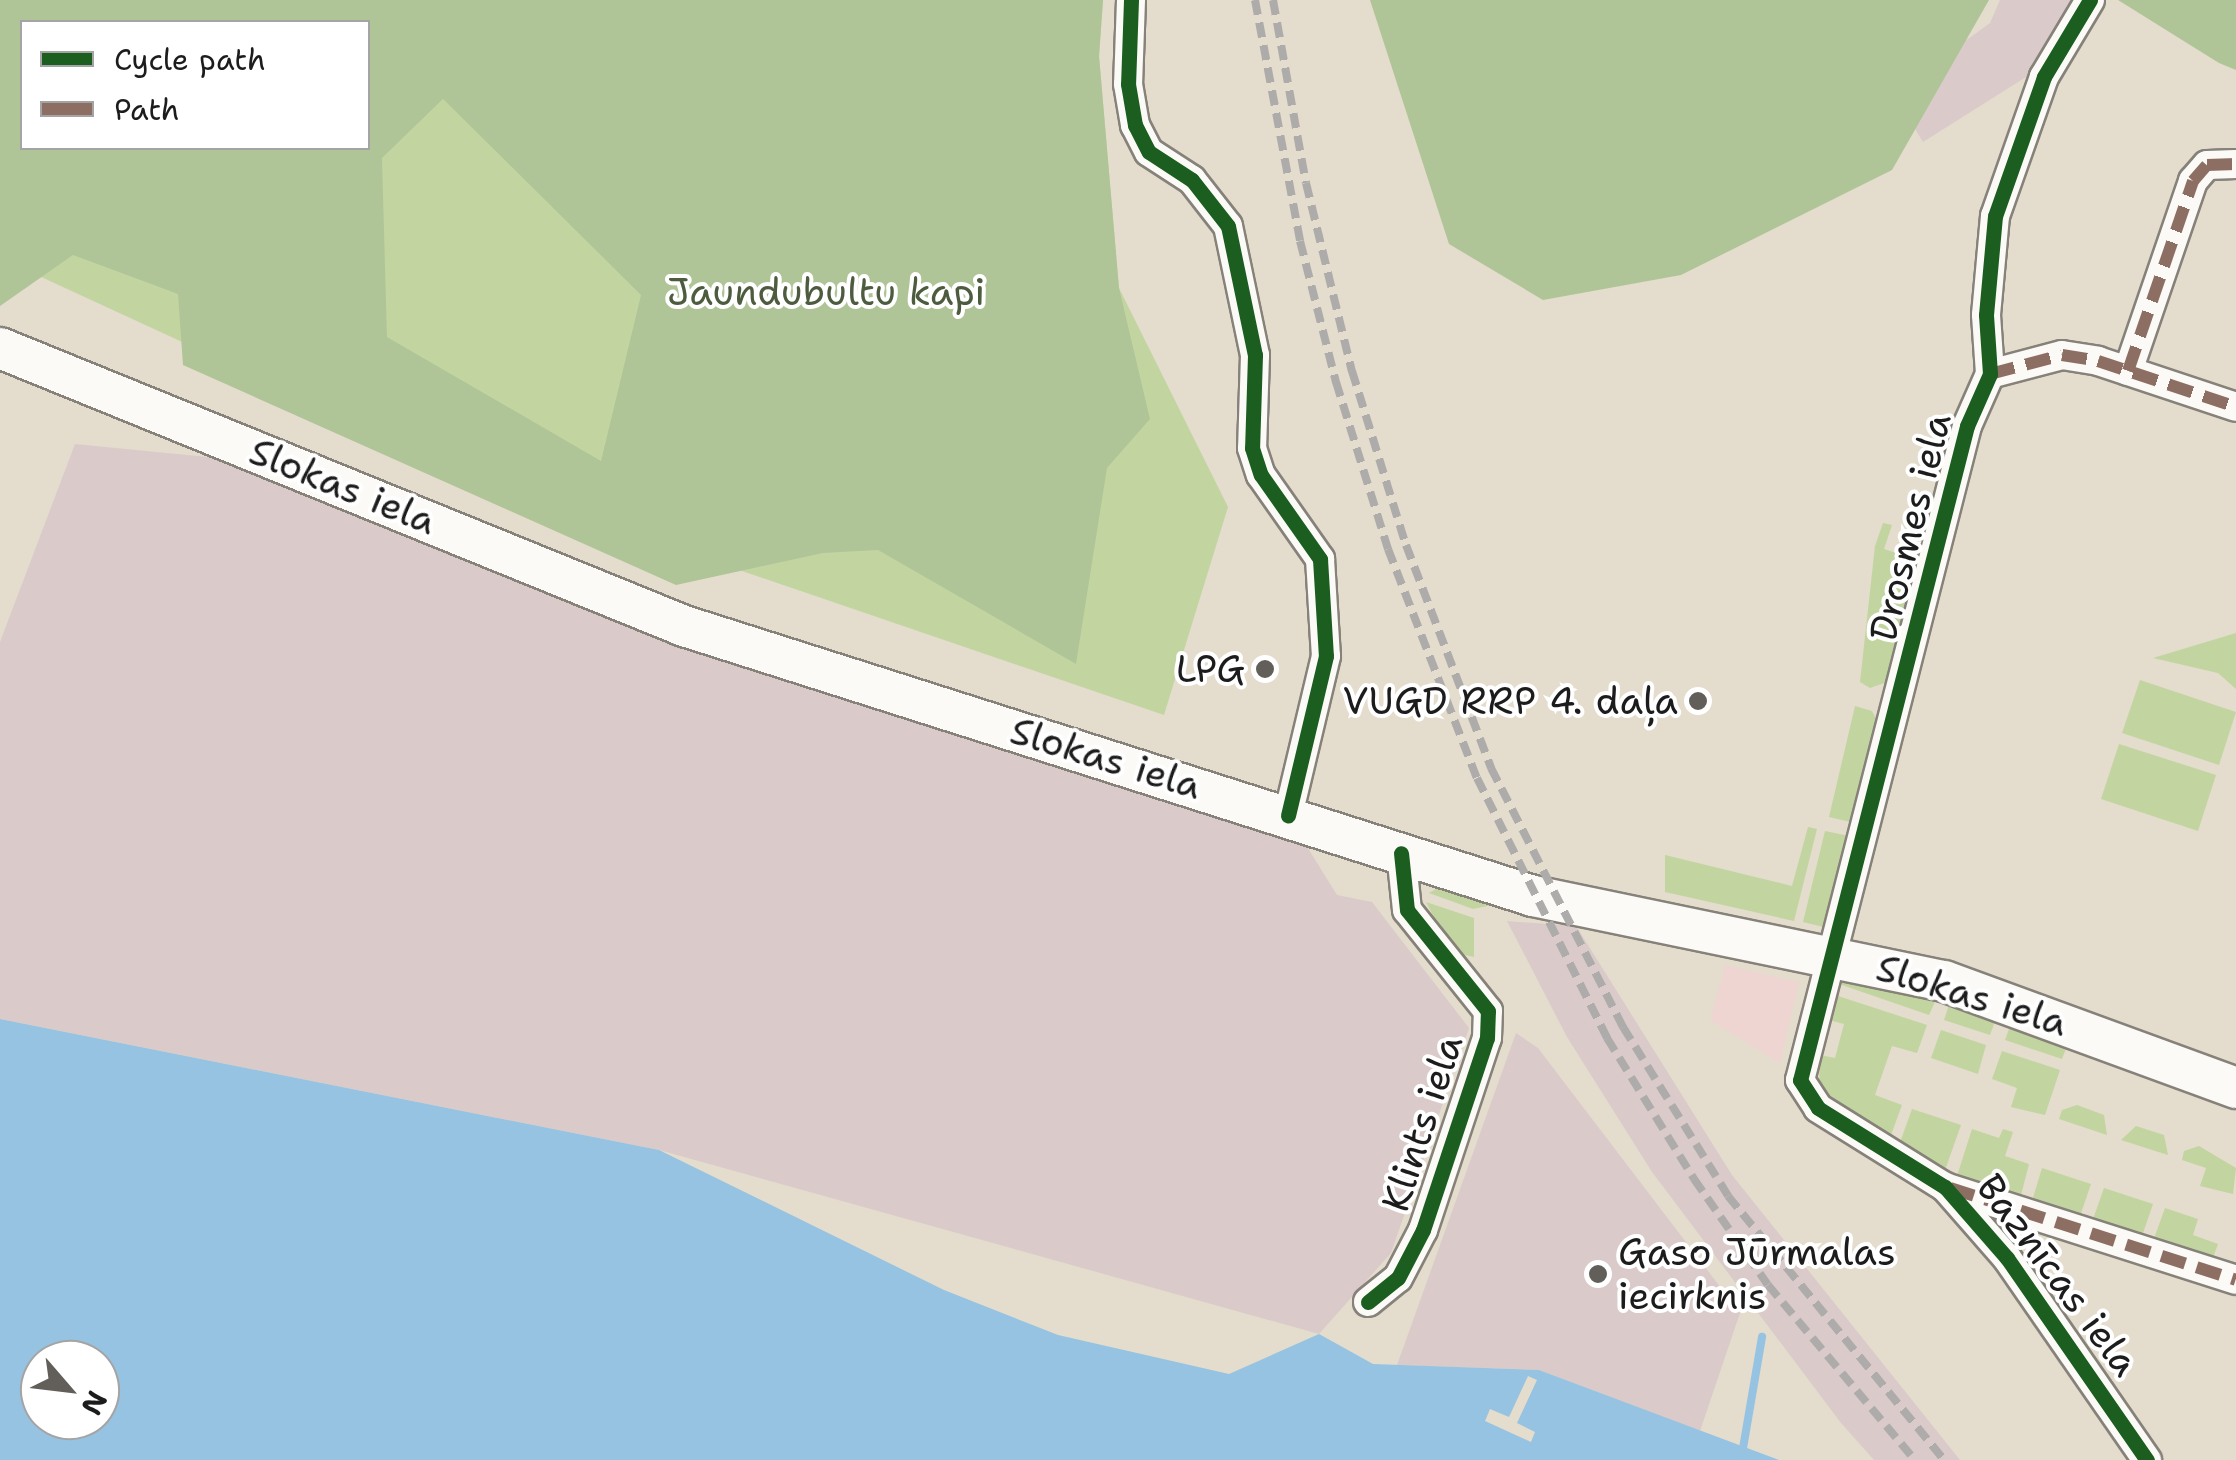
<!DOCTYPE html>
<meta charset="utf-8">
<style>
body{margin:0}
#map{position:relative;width:2236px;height:1460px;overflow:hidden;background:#e4dccc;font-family:"Shantell Sans",sans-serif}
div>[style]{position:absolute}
.built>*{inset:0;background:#eed5d2}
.industrial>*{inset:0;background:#dacbca}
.green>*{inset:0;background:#c2d5a0}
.forest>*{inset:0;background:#b0c597}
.water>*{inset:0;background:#96c3e1}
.pier>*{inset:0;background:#e4dccc}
.stream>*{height:8px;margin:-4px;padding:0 4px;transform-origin:4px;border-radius:4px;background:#96c3e1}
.roads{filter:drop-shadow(2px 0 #86827a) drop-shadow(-2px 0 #86827a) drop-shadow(0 2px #86827a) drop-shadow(0 -2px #86827a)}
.street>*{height:28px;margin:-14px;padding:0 14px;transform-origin:14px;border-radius:14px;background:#fbfaf7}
.secondary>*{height:40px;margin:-20px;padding:0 20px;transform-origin:20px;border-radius:20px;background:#fbfaf7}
.rail>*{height:8px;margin-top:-4px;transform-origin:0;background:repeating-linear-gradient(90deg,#aeacaa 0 15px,transparent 0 23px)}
.quiet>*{height:12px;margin-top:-6px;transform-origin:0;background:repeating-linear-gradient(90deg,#8d6e63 0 25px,transparent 0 37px)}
.cycleway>*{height:15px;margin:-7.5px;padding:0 7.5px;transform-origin:7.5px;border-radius:7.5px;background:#1b5e20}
.dots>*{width:28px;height:28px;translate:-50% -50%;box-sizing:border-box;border:5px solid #fff;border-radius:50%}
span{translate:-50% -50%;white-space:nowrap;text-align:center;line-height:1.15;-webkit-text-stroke:8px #fff;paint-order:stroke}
.park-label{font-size:38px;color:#4d5b3e}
.street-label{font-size:38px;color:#1c1c1c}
.poi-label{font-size:38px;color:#1c1c1c}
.right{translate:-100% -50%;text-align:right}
.left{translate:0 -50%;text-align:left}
.legend{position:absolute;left:20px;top:20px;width:350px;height:130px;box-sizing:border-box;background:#fff;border:2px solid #a4a4a4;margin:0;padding:12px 18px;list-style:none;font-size:30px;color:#1c1c1c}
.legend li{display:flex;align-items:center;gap:20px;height:50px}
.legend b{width:50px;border:2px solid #a4a4a4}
.north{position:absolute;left:20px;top:1340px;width:100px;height:100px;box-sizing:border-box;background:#fff;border:2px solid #a4a4a4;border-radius:50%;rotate:118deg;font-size:28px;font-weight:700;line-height:40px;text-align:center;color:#1c1c1c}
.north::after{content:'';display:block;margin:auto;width:35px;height:45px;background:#625f5a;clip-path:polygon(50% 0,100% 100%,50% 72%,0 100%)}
</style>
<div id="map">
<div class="built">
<i style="clip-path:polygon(1725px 965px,1799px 982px,1780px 1063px,1710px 1020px)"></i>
</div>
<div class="industrial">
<i style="clip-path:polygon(2000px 0,2074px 0,2034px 72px,1923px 142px,1893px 93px,1990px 23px)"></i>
<i style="clip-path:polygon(75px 444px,298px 466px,635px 608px,1288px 816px,1337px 895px,1372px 902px,1469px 1028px,1391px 1253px,1319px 1334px,659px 1150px,0 1019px,0 642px)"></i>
<i style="clip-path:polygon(1507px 921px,1576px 926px,1732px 1175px,1960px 1460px,1874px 1460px,1841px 1423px,1652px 1172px,1567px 1037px)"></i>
<i style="clip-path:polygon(1516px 1033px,1538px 1048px,1740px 1313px,1700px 1431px,1539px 1370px,1397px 1365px)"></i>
</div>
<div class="green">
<i style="clip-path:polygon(evenodd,1103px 0,1099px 56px,1119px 288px,1228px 507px,1164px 715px,499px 488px,0 258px,0 4px,1103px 0,22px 22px,368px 22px,368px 148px,22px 148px,22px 22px)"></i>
<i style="clip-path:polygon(1883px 523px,1892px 525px,1884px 549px,1912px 558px,1918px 573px,1896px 670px,1887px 682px,1870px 688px,1860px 682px,1875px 546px)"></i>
<i style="clip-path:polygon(2236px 633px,2236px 689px,2218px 673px,2153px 658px)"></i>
<i style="clip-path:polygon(2140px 680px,2236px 712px,2219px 765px,2122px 733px)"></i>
<i style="clip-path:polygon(1855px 706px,1872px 711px,1882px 730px,1859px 824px,1829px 817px)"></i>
<i style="clip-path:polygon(2119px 744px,2216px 775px,2198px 831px,2101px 799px)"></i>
<i style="clip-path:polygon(1808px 827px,1817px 829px,1794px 921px,1665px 892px,1665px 855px,1792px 886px)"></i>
<i style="clip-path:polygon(1825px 831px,1854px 837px,1832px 929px,1803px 922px)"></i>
<i style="clip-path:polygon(1445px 884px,1497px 904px,1473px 909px,1429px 893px)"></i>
<i style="clip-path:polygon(1426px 902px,1474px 918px,1474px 957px,1452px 952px)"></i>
<i style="clip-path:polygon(1851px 975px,1938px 995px,1929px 1015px,1839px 984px)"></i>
<i style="clip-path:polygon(1835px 995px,1927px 1025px,1917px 1053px,1892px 1046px,1875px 1095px,1902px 1105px,1888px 1143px,1830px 1106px,1819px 1087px,1820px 1055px,1835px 1058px,1844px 1024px,1829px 1020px)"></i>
<i style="clip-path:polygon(1951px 999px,1998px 1013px,1990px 1035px,1944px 1020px)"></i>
<i style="clip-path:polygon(2013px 1018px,2070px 1038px,2062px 1059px,2005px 1040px)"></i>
<i style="clip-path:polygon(1941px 1030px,1986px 1045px,1978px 1074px,1931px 1058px)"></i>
<i style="clip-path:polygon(2002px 1051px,2060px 1070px,2045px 1115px,2011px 1107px,2017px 1088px,1992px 1079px)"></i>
<i style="clip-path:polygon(2077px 1105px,2104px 1115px,2107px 1135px,2059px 1119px,2062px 1110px)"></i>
<i style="clip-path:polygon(1912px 1109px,1961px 1125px,1944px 1173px,1898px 1148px)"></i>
<i style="clip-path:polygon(2136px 1126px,2164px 1135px,2168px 1155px,2121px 1140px)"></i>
<i style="clip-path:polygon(1972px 1129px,1999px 1138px,2003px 1129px,2013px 1132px,2005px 1156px,2029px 1164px,2020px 1199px,1957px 1176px)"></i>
<i style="clip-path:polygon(2199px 1146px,2236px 1168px,2233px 1194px,2200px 1186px,2206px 1168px,2182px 1160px,2184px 1151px)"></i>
<i style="clip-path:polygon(2042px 1168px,2091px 1184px,2079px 1219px,2032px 1201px)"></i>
<i style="clip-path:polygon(2104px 1188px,2153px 1204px,2141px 1239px,2092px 1222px)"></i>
<i style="clip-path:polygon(2165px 1208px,2198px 1219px,2193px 1235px,2218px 1244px,2211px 1263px,2152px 1244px)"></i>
</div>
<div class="forest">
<i style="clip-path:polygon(evenodd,0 0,1103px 0,1099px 56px,1119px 288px,1150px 419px,1107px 468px,1076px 664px,878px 550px,823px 553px,676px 585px,183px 365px,178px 294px,73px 255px,0 306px,0 0,368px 22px,368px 148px,22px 148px,22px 22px,368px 22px,0 0,443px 99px,641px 295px,601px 461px,387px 337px,382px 158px,443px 99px)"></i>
<i style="clip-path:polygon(1370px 0,1989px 0,1892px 170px,1681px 275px,1543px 300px,1449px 244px)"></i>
<i style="clip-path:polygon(2118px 0,2236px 0,2236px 70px,2219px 63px)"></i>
</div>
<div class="water">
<i style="clip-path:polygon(evenodd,0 1019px,659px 1150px,944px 1290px,1058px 1335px,1229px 1374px,1319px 1334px,1373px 1364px,1539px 1370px,1779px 1460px,0 1460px,0 1019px,40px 1360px,100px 1360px,100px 1420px,40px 1420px,40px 1360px)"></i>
</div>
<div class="pier">
<i style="clip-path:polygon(1528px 1376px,1537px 1380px,1517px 1423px,1535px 1432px,1531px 1442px,1485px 1421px,1490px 1409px,1509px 1417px)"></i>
</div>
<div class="stream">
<i style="left:1741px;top:1460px;width:125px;rotate:-80.3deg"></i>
</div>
<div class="roads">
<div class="street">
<i style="left:1131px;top:0;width:84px;rotate:92deg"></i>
<i style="left:1128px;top:84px;width:42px;rotate:80.3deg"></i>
<i style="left:1135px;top:125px;width:30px;rotate:63deg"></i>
<i style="left:1149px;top:152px;width:51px;rotate:33.1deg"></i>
<i style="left:1192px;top:180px;width:58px;rotate:52deg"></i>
<i style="left:1228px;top:226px;width:132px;rotate:78.2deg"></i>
<i style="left:1255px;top:355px;width:93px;rotate:91.8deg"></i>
<i style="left:1252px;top:448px;width:28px;rotate:72deg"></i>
<i style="left:1261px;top:475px;width:103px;rotate:54.9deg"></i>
<i style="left:1320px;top:559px;width:97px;rotate:86.5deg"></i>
<i style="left:1326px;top:656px;width:164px;rotate:103.4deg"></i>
<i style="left:2090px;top:0;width:90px;rotate:120.9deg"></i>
<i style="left:2044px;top:77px;width:147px;rotate:109.4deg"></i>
<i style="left:1995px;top:216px;width:99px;rotate:95.2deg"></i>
<i style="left:1986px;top:315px;width:59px;rotate:86.1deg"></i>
<i style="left:1990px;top:374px;width:57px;rotate:113.9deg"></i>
<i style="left:1967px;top:426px;width:675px;rotate:104.32deg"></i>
<i style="left:1800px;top:1080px;width:33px;rotate:57deg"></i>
<i style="left:1818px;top:1108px;width:150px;rotate:31.9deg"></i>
<i style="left:1945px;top:1187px;width:94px;rotate:48.9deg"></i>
<i style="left:2007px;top:1258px;width:246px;rotate:55.3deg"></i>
<i style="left:2128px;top:371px;width:201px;rotate:-71.1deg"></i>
<i style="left:2193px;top:181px;width:21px;rotate:-49deg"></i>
<i style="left:2207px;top:165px;width:29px;rotate:-2deg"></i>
<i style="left:1990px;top:374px;width:74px;rotate:-14.8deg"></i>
<i style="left:2062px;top:355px;width:36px;rotate:9deg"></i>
<i style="left:2098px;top:361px;width:145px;rotate:18.4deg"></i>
<i style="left:1945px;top:1187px;width:305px;rotate:17.7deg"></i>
<i style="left:1368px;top:1302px;width:38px;rotate:-39deg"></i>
<i style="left:1398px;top:1278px;width:54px;rotate:-62.5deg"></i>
<i style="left:1423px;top:1230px;width:202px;rotate:-71.6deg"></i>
<i style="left:1487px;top:1038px;width:27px;rotate:-88deg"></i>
<i style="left:1488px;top:1011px;width:129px;rotate:-128.7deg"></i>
<i style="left:1407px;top:910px;width:57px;rotate:-96deg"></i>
</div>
<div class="secondary">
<i style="left:0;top:348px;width:738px;rotate:22.12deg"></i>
<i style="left:684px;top:626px;width:891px;rotate:17.64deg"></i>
<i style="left:1533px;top:896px;width:420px;rotate:11.7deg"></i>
<i style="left:1944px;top:981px;width:311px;rotate:20.1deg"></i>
</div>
</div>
<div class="rail">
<i style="left:1255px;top:0;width:245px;rotate:79.4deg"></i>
<i style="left:1300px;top:241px;width:146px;rotate:75.7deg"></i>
<i style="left:1336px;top:382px;width:175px;rotate:72.7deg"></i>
<i style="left:1388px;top:549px;width:246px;rotate:68.8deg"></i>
<i style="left:1477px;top:778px;width:291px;rotate:63.4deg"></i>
<i style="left:1607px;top:1038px;width:166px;rotate:58.3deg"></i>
<i style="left:1694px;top:1179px;width:129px;rotate:55.1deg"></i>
<i style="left:1768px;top:1285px;width:229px;rotate:50deg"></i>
<i style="left:1273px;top:0;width:186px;rotate:79.8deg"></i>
<i style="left:1306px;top:183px;width:194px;rotate:76.3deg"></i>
<i style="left:1352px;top:371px;width:182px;rotate:72.8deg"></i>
<i style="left:1406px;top:545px;width:239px;rotate:69.1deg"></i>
<i style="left:1491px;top:768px;width:291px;rotate:63deg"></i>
<i style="left:1623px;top:1027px;width:199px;rotate:58.1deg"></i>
<i style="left:1728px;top:1196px;width:341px;rotate:50.7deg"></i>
</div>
<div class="quiet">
<i style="left:2128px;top:371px;width:201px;rotate:-71.1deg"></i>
<i style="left:2193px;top:181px;width:21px;rotate:-49deg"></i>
<i style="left:2207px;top:165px;width:29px;rotate:-2deg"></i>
<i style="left:1990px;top:374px;width:74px;rotate:-14.8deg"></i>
<i style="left:2062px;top:355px;width:36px;rotate:9deg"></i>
<i style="left:2098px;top:361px;width:145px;rotate:18.4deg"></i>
<i style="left:1950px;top:1188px;width:300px;rotate:17.8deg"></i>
</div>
<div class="cycleway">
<i style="left:1131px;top:0;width:84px;rotate:92deg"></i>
<i style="left:1128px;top:84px;width:42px;rotate:80.3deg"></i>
<i style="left:1135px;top:125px;width:30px;rotate:63deg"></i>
<i style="left:1149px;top:152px;width:51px;rotate:33.1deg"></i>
<i style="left:1192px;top:180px;width:58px;rotate:52deg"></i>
<i style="left:1228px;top:226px;width:132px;rotate:78.2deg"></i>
<i style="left:1255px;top:355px;width:93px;rotate:91.8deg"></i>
<i style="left:1252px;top:448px;width:28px;rotate:72deg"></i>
<i style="left:1261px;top:475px;width:103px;rotate:54.9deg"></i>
<i style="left:1320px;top:559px;width:97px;rotate:86.5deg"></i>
<i style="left:1326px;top:656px;width:164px;rotate:103.4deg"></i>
<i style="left:2090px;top:0;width:90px;rotate:120.9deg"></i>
<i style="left:2044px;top:77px;width:147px;rotate:109.4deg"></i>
<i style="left:1995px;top:216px;width:99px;rotate:95.2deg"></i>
<i style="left:1986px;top:315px;width:59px;rotate:86.1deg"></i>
<i style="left:1990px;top:374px;width:57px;rotate:113.9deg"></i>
<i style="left:1967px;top:426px;width:675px;rotate:104.32deg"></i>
<i style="left:1800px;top:1080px;width:33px;rotate:57deg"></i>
<i style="left:1818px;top:1108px;width:150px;rotate:31.9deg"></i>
<i style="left:1945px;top:1187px;width:94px;rotate:48.9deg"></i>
<i style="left:2007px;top:1258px;width:246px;rotate:55.3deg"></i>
<i style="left:1368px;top:1302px;width:38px;rotate:-39deg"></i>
<i style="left:1398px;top:1278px;width:54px;rotate:-62.5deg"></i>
<i style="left:1423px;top:1230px;width:202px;rotate:-71.6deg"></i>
<i style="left:1487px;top:1038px;width:27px;rotate:-88deg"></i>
<i style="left:1488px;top:1011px;width:129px;rotate:-128.7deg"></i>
<i style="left:1407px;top:910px;width:57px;rotate:-96deg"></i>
</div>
<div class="dots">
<i style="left:1265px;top:669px;background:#625f5a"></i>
<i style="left:1698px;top:701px;background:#625f5a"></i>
<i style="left:1598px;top:1274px;background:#625f5a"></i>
</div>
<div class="park-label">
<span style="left:826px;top:292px">Jaundubultu kapi</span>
</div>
<div class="street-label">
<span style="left:343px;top:486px;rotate:22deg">Slokas iela</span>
<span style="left:1910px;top:527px;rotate:-76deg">Drosmes iela</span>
<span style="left:1106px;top:758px;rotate:17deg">Slokas iela</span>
<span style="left:1972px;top:995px;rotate:17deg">Slokas iela</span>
<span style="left:1422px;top:1123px;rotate:-72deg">Klints iela</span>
<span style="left:2058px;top:1275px;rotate:53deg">Baznīcas iela</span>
</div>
<div class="poi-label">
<span class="right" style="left:1245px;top:669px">LPG</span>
<span class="right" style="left:1678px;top:701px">VUGD RRP 4. daļa</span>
<span class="left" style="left:1618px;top:1274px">Gaso Jūrmalas<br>iecirknis</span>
</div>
<ul class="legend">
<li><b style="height:12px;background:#1b5e20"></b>Cycle path</li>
<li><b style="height:12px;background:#8d6e63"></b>Path</li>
</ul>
<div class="north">N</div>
</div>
